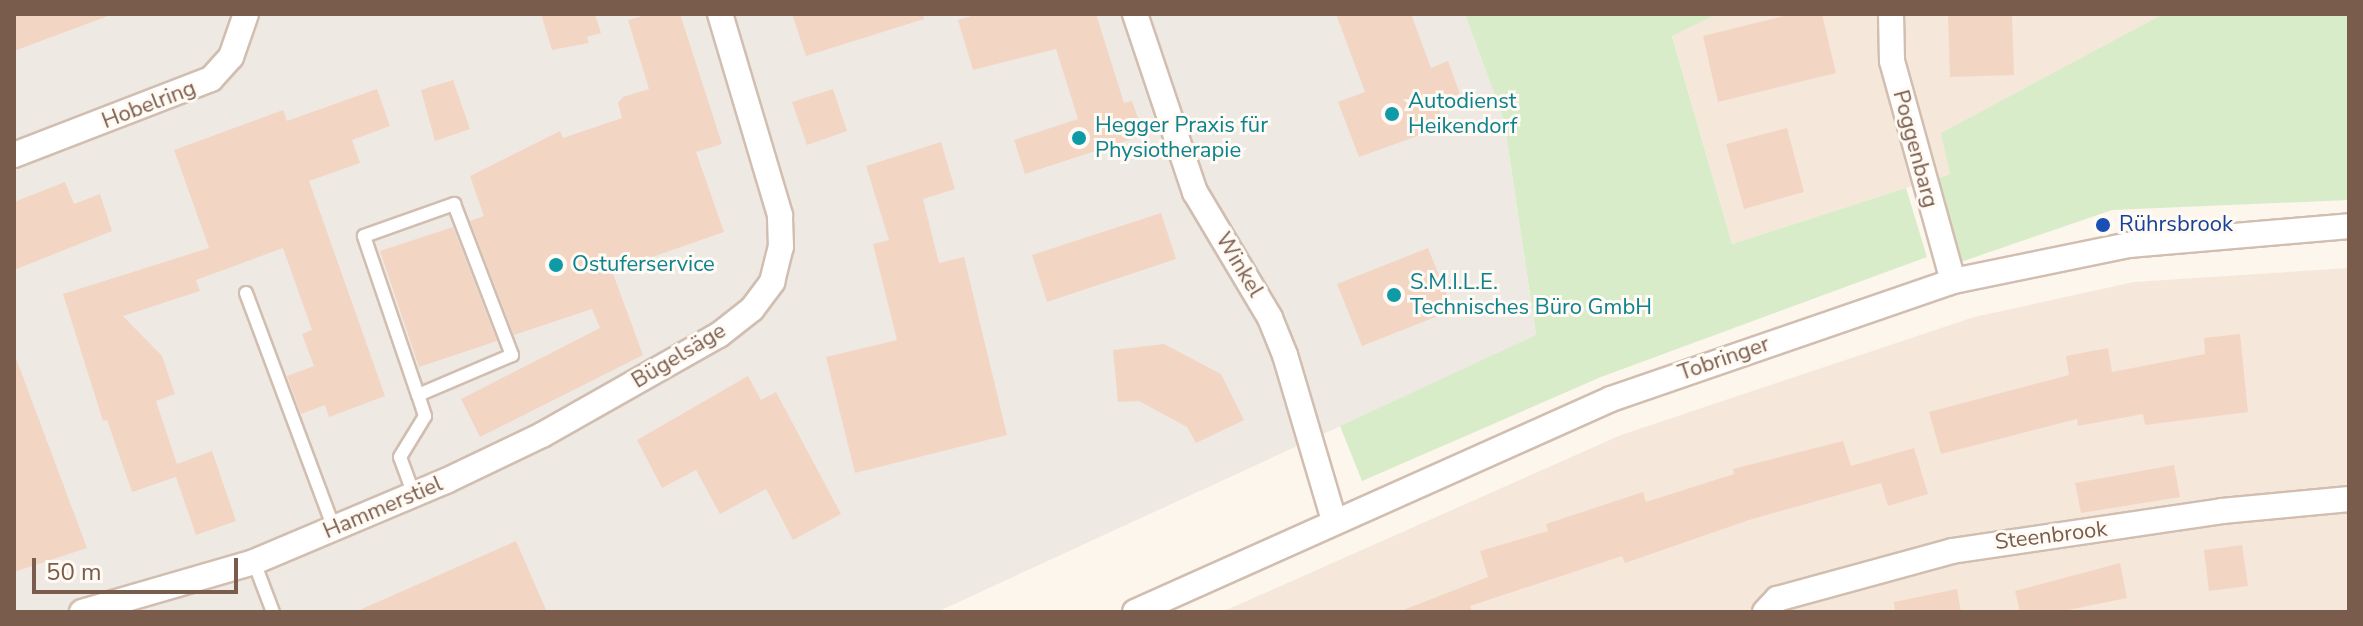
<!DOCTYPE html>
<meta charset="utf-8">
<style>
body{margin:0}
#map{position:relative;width:2363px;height:626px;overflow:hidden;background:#fdf6ec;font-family:"Nunito Sans",sans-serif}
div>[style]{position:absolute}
.residential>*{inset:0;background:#f5e8da}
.industrial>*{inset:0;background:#efe9e4}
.green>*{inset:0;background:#d8ecc9}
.building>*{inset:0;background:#f3d5c3}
.roads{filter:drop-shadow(2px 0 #d1beb0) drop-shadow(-2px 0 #d1beb0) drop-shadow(0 2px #d1beb0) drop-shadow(0 -2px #d1beb0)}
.service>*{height:12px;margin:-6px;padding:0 6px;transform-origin:6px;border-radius:6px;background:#fff}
.minor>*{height:24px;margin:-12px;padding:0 12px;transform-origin:12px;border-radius:12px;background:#fff}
.dots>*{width:22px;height:22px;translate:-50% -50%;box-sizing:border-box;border:4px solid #fffaf3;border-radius:50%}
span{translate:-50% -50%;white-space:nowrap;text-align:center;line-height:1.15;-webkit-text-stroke:6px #fffaf3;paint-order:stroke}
.culture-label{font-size:22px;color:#0d838f}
.left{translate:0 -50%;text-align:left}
.street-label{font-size:22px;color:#7a5c4d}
.transit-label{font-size:22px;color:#164399}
.frame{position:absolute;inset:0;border:16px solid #7a5c4d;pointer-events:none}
.scale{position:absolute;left:32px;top:558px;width:206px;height:36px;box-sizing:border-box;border:4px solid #7a5c4d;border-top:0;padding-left:10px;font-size:24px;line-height:28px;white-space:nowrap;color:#7a5c4d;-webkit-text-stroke:6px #fffaf3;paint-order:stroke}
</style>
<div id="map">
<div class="residential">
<i style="clip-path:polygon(1717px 14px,2163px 14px,1942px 133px,1950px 174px,1732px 244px,1672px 35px)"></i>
<i style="clip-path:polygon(2349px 268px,2349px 612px,1222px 612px,1621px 435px,1974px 317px,2134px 282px)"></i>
</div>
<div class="industrial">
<i style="clip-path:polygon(14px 14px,1465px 14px,1504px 120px,1536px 336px,937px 612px,14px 612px)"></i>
</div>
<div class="green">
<i style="clip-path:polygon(1465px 14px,1717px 14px,1672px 36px,1732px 244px,1906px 188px,1927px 257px,1601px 377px,1362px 481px,1340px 426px,1536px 335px,1504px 120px)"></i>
<i style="clip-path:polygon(2163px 14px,2349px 14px,2349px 200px,2112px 210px,1955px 264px,1932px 180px,1950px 174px,1941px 133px)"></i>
</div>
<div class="building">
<i style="clip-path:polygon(14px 14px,107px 14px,108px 16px,14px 51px)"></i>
<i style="clip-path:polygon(541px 14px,595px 14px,601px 33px,587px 37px,589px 43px,552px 50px)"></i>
<i style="clip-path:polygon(649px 14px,680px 14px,722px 144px,696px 152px,724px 232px,612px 271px,643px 355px,480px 437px,461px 399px,600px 328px,592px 309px,514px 335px,470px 221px,484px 216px,470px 176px,560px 131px,563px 138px,622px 118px,618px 103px,623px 97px,649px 89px,628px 20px)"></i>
<i style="clip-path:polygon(792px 14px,923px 14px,924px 19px,806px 56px)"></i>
<i style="clip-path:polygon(978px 14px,1096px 14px,1124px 103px,1132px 101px,1144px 135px,1025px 174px,1014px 140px,1078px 119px,1056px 49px,973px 70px,958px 20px)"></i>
<i style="clip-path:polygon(1336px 14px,1411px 14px,1431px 68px,1448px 61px,1460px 94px,1436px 102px,1445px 126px,1359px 157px,1338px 102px,1365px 92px)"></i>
<i style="clip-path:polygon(1792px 14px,1822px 14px,1836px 73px,1718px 102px,1703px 36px)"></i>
<i style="clip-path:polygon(1948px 14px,2012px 14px,2014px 75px,1950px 77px)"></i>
<i style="clip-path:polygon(453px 80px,470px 129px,435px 141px,421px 90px)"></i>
<i style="clip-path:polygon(377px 89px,390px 126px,352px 140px,360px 163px,309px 181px,385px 396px,329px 417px,325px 405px,301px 414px,287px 376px,314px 366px,302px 334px,312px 330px,283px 248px,196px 280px,200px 291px,123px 316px,162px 356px,175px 394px,156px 401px,177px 464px,212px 451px,236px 521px,196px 535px,176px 477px,132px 492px,107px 420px,103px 421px,63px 294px,209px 248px,174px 150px,283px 110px,287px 121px)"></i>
<i style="clip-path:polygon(833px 89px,847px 131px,807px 145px,792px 102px)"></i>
<i style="clip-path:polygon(1787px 128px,1804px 192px,1744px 209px,1726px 144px)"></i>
<i style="clip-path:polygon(941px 142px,955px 189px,923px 199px,939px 263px,964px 257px,1007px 435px,855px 473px,826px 357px,897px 340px,873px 244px,889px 240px,866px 166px)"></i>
<i style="clip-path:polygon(65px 182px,74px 204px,100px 194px,112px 231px,14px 270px,14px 202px)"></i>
<i style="clip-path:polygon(1161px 213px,1176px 259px,1047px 302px,1032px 255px)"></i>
<i style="clip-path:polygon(453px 227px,497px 341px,419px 367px,380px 251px)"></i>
<i style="clip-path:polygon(1428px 248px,1453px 310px,1362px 346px,1337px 284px)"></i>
<i style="clip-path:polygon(2240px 334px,2248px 412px,2145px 425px,2143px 414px,2078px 426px,2077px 419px,1941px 454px,1929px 412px,2069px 375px,2066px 356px,2108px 348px,2112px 372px,2205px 354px,2204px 338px)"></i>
<i style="clip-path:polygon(1164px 344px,1221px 374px,1244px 420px,1196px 443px,1187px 427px,1139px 401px,1118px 402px,1113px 350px)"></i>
<i style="clip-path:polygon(14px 353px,87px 548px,14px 572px)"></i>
<i style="clip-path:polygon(748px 376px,761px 400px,776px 392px,841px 514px,793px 540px,766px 489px,720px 514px,696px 470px,662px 488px,637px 440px)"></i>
<i style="clip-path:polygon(1843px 441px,1851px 466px,1914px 448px,1928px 494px,1888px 506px,1881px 483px,1749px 520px,1625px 563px,1622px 556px,1470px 606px,1472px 612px,1398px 612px,1488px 577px,1480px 551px,1548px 531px,1546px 524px,1643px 492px,1646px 502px,1734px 474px,1733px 469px)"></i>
<i style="clip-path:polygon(2174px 465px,2180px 497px,2081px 513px,2075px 483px)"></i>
<i style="clip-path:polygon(516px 541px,547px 612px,355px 612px)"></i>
<i style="clip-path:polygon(2242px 545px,2248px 586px,2209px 591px,2204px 550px)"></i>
<i style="clip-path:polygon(2120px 563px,2127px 598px,2058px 612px,2020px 612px,2015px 591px)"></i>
<i style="clip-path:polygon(1957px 589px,1961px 612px,1895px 612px,1894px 602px)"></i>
</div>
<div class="roads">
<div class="service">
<i style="left:246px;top:293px;width:251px;rotate:69.5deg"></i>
<i style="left:414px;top:495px;width:40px;rotate:-110.2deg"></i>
<i style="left:400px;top:457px;width:48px;rotate:-58.6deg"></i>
<i style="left:425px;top:416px;width:22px;rotate:-108deg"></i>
<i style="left:418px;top:395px;width:168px;rotate:-108.8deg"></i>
<i style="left:364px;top:236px;width:96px;rotate:-19.6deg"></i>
<i style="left:454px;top:204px;width:162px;rotate:69deg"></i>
<i style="left:512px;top:355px;width:102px;rotate:156.9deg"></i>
<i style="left:254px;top:562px;width:53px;rotate:69.2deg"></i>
</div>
<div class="minor">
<i style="left:1135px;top:14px;width:188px;rotate:71.4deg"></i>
<i style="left:1195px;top:192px;width:147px;rotate:59.2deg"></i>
<i style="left:1270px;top:318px;width:40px;rotate:68deg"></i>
<i style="left:1285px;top:355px;width:172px;rotate:73.5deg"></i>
<i style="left:1891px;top:14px;width:47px;rotate:88.8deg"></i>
<i style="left:1892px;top:61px;width:228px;rotate:74.5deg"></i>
<i style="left:14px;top:155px;width:211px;rotate:-21.1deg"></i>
<i style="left:211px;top:79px;width:30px;rotate:-48deg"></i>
<i style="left:231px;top:57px;width:46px;rotate:-70.8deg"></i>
<i style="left:82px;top:612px;width:179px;rotate:-16.2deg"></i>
<i style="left:254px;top:562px;width:208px;rotate:-22.9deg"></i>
<i style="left:446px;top:481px;width:106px;rotate:-25.6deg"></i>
<i style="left:542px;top:435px;width:203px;rotate:-29.5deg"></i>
<i style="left:719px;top:335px;width:42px;rotate:-38.2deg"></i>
<i style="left:752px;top:309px;width:34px;rotate:-53deg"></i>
<i style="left:772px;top:282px;width:36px;rotate:-76deg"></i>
<i style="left:781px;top:247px;width:32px;rotate:-92deg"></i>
<i style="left:780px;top:215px;width:210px;rotate:-106.6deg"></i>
<i style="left:1135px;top:612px;width:521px;rotate:-24.11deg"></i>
<i style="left:1611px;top:399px;width:362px;rotate:-19deg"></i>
<i style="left:1953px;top:281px;width:180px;rotate:-11.6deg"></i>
<i style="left:2129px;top:245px;width:221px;rotate:-4.9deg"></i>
<i style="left:1765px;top:612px;width:18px;rotate:-47deg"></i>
<i style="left:1777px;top:599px;width:181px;rotate:-15.3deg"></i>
<i style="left:1952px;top:551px;width:273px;rotate:-8.4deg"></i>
<i style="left:2222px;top:511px;width:128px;rotate:-5.4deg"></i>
</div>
</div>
<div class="dots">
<i style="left:1392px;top:114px;background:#0f9aa8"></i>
<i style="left:1079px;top:138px;background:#0f9aa8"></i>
<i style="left:2103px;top:225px;background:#1a4fb4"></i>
<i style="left:556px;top:265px;background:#0f9aa8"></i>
<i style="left:1394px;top:295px;background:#0f9aa8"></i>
</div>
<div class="culture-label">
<span class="left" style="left:1408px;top:114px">Autodienst<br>Heikendorf</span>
<span class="left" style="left:1095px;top:138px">Hegger Praxis für<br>Physiotherapie</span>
<span class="left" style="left:572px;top:265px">Ostuferservice</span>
<span class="left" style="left:1410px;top:295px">S.M.I.L.E.<br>Technisches Büro GmbH</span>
</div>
<div class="street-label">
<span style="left:149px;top:105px;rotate:-21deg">Hobelring</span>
<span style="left:1915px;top:149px;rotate:75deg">Poggenbarg</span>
<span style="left:1239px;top:265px;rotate:59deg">Winkel</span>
<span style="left:679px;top:356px;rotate:-31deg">Bügelsäge</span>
<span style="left:1724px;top:359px;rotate:-19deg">Tobringer</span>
<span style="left:383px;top:508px;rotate:-23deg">Hammerstiel</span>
<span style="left:2051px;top:536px;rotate:-7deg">Steenbrook</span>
</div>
<div class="transit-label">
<span class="left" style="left:2119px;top:225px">Rührsbrook</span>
</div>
<div class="frame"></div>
<div class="scale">50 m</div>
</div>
